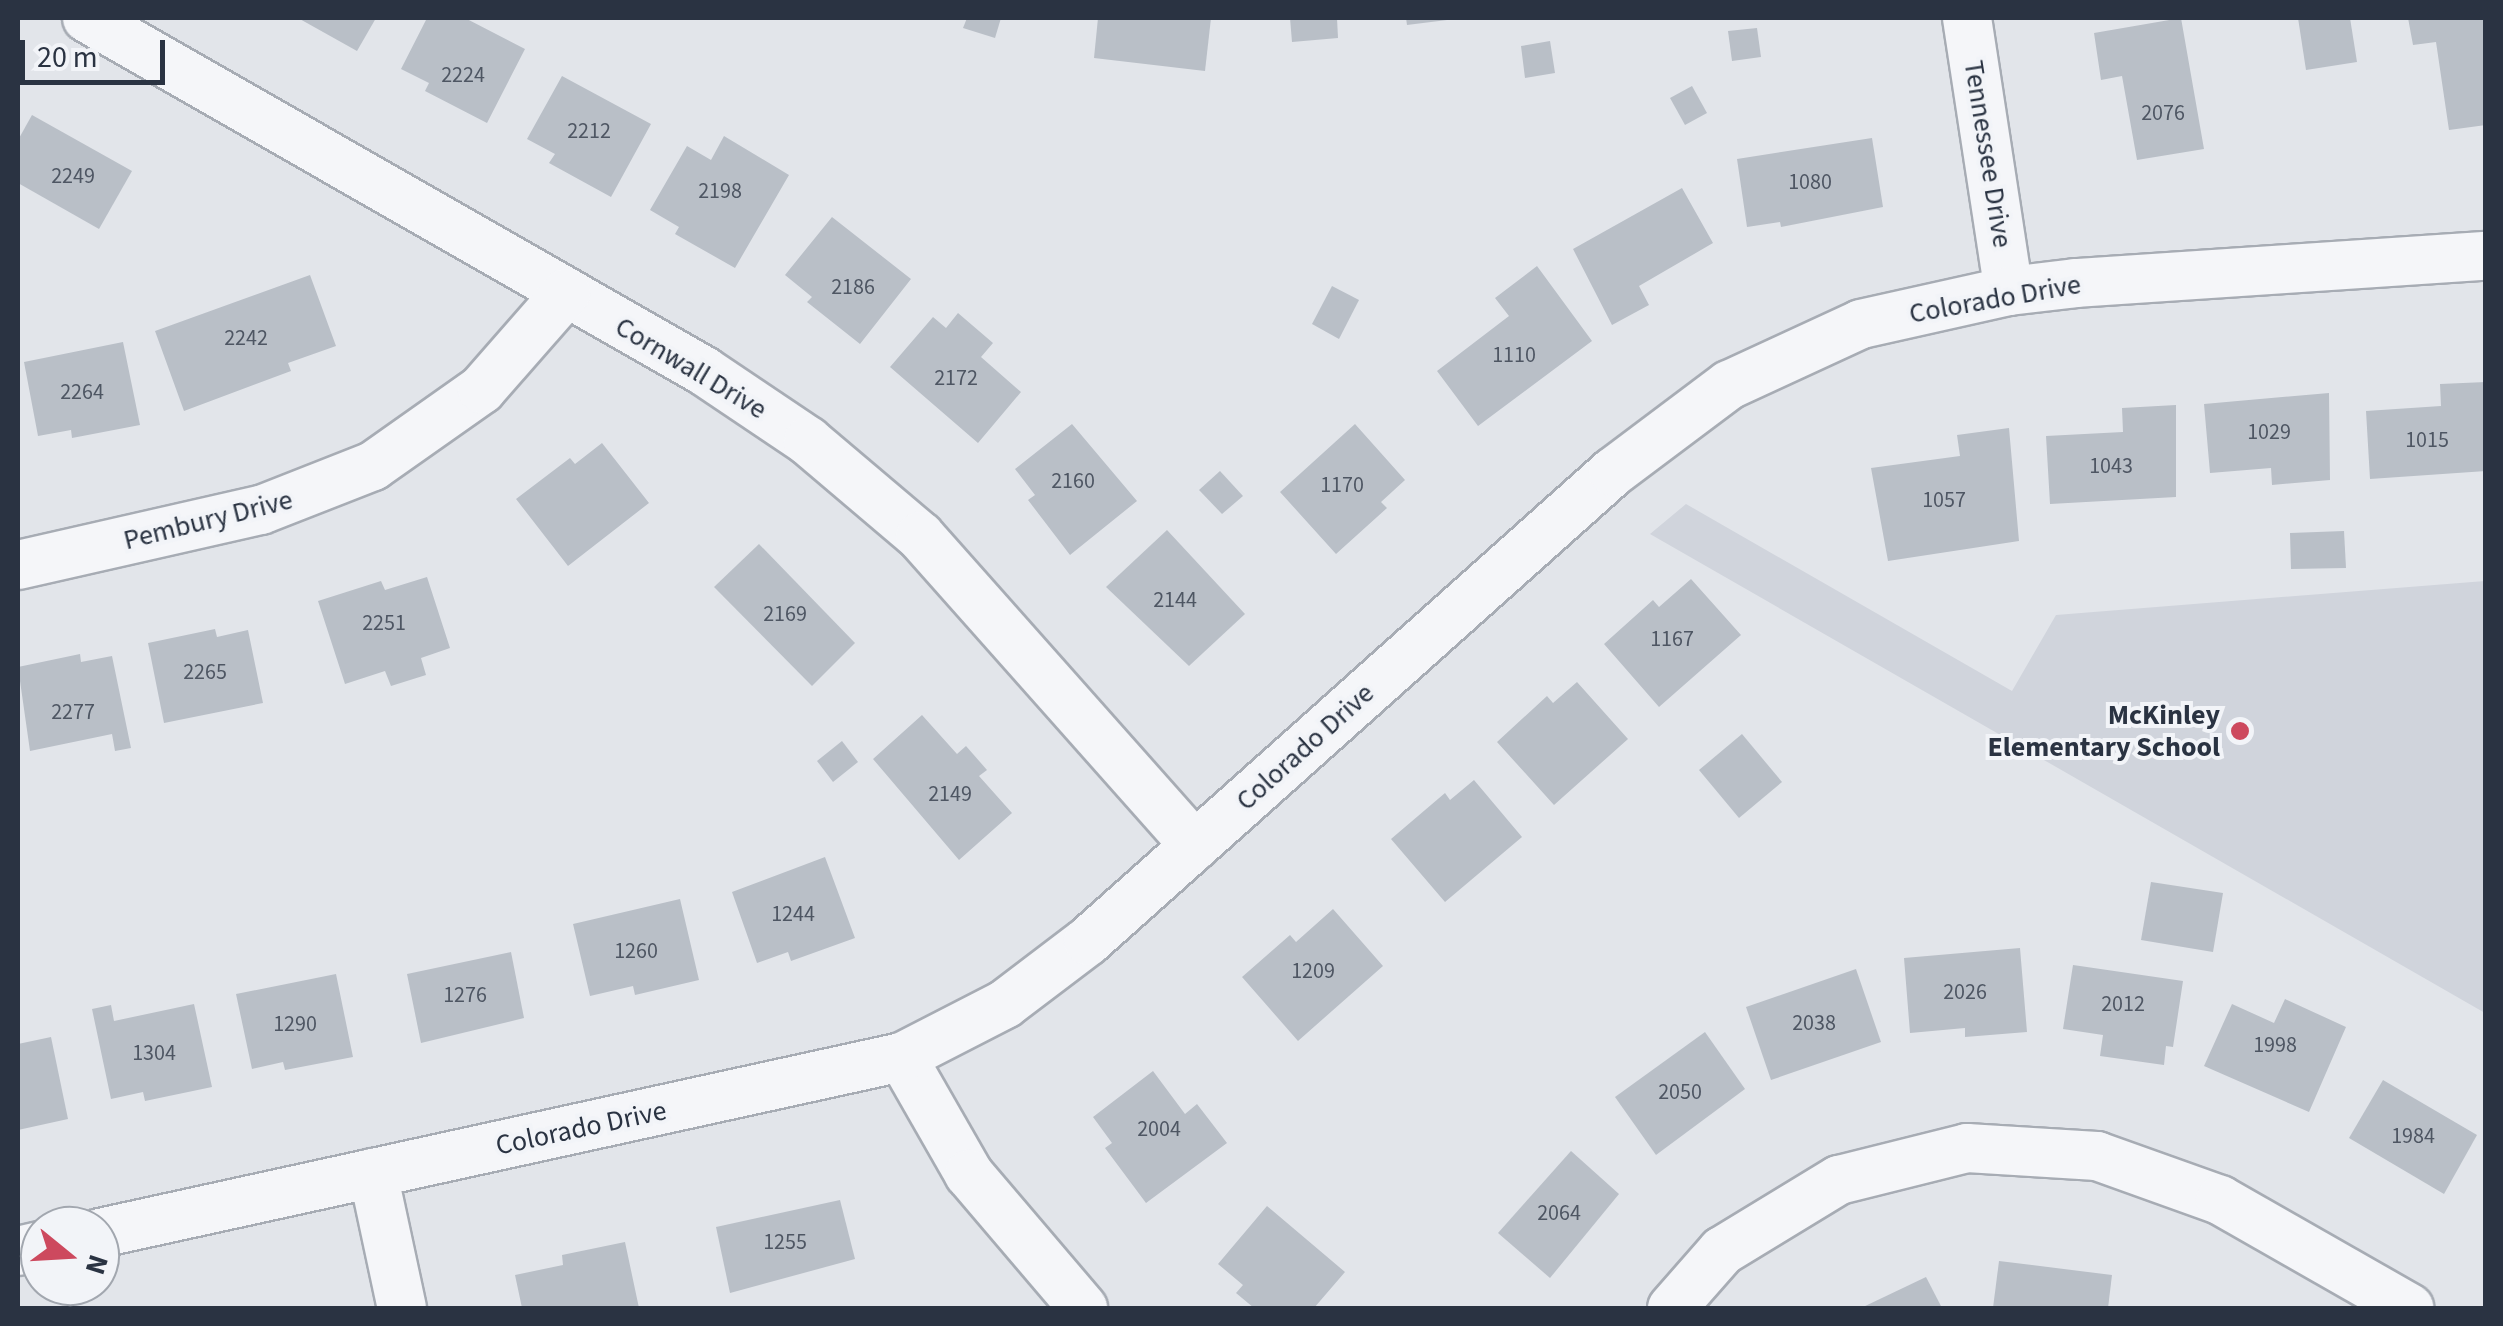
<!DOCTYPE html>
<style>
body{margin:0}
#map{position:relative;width:2503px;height:1326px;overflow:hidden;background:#e2e5ea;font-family:"Source Sans 3",sans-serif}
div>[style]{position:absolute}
.built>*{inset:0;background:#d0d4dc}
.building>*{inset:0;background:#b9bfc7}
.roads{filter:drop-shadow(2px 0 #a7acb4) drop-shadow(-2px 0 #a7acb4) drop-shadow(0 2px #a7acb4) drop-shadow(0 -2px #a7acb4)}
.street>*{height:48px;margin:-24px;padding:0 24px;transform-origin:24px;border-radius:24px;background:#f5f6f9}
.dots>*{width:28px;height:28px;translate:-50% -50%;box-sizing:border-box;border:5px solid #f2f4f8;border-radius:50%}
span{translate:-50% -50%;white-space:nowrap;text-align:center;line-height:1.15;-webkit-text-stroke:8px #f2f4f8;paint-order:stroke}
.number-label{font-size:22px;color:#4e5663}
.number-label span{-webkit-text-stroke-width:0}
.street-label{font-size:28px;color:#2a3342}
.poi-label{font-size:28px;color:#2a3342;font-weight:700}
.right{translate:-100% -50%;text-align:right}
.frame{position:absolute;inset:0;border:20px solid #2a3342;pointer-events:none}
.north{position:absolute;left:20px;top:1206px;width:100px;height:100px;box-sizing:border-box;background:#f2f4f8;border:2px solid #a2a7af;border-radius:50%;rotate:108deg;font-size:28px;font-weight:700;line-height:40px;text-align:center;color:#2a3342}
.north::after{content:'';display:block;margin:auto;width:35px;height:45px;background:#cd495e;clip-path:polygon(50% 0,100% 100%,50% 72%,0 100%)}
.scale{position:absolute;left:20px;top:40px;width:145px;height:45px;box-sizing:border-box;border:5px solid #2a3342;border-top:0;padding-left:12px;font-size:30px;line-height:35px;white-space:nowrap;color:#2a3342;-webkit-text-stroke:8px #f2f4f8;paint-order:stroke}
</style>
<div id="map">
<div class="built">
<i style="clip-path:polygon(1686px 504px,2012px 691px,2056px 615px,2485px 581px,2485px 1013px,1650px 534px)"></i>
</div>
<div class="building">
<i style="clip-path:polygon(298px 18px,376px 18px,357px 51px)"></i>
<i style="clip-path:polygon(427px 18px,465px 18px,525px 49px,487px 123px,425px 91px,429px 83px,401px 69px)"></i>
<i style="clip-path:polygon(967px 18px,1001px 18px,995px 38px,963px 28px)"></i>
<i style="clip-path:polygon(1098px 18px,1211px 18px,1205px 71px,1094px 58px)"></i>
<i style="clip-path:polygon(1290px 18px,1337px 18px,1338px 38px,1292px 42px)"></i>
<i style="clip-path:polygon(1406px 18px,1446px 18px,1447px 20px,1407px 25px)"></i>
<i style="clip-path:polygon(2181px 18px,2204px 149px,2137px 160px,2122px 76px,2101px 80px,2094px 33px)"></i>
<i style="clip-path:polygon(2298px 18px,2350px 18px,2357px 62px,2306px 70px)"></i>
<i style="clip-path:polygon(2408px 18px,2486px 18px,2486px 125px,2449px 130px,2436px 42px,2413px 45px)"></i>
<i style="clip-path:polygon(1757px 28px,1761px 57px,1732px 61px,1728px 31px)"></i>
<i style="clip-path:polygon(1550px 41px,1555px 73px,1525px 78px,1521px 46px)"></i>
<i style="clip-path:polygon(562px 76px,651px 124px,611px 197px,549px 163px,555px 154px,527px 139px)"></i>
<i style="clip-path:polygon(1692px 86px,1707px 113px,1685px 125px,1670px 98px)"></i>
<i style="clip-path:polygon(32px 115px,132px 171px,99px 229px,18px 183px,18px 140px)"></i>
<i style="clip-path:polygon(724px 136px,789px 175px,735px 268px,675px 234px,679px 227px,650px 210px,687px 146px,711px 160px)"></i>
<i style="clip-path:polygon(1872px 138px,1883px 207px,1781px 227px,1780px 222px,1747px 227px,1737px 159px)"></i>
<i style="clip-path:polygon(1682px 188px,1713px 243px,1639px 286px,1649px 305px,1612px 325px,1573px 249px)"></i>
<i style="clip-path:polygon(832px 217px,911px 279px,860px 344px,807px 302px,812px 297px,785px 275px)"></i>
<i style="clip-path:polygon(1537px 266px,1592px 341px,1478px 426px,1437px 371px,1509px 316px,1495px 298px)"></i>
<i style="clip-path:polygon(310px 275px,336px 346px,288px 363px,291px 371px,184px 411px,155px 331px)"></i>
<i style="clip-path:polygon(1332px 286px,1359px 300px,1339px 339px,1312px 324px)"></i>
<i style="clip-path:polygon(958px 313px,993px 343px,981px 357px,1021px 392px,978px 443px,890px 367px,933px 317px,946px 328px)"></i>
<i style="clip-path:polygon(123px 342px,140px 425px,72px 438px,71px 430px,38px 436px,24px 362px)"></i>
<i style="clip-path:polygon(2486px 382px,2486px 471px,2370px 479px,2366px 411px,2441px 406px,2440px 384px)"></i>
<i style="clip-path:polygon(2329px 393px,2330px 480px,2272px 485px,2271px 468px,2210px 473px,2204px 404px)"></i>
<i style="clip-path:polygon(2176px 405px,2176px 497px,2050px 504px,2046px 436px,2123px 432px,2122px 408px)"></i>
<i style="clip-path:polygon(1072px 424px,1137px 501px,1070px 555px,1028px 500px,1035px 495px,1015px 469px)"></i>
<i style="clip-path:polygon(1355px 424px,1405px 480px,1381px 502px,1387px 508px,1336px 554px,1280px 492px)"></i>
<i style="clip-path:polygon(2009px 428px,2019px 541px,1888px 561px,1871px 468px,1960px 456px,1957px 435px)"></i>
<i style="clip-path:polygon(602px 443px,649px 503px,568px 566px,516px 499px,570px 458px,575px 464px)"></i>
<i style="clip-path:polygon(1220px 471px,1243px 496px,1222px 514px,1199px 490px)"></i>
<i style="clip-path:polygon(1167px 530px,1245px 614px,1189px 666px,1106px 587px)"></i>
<i style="clip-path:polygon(2344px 531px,2346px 568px,2291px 569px,2290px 533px)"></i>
<i style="clip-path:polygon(759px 544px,855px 643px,812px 686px,714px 587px)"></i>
<i style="clip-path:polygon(427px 577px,450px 648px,421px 658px,426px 675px,391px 686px,385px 671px,345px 684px,318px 601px,381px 581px,385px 590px)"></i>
<i style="clip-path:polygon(1691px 579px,1741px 635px,1659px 707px,1604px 644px,1653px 600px,1659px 607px)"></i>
<i style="clip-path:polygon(215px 629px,217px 637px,248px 630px,263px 703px,164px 723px,148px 643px)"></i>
<i style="clip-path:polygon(80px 654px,81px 662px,112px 656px,131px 748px,115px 751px,112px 734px,30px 751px,18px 667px)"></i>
<i style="clip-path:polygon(1577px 682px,1628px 739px,1554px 805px,1497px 742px,1547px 696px,1553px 703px)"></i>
<i style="clip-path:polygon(922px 715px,957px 754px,966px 746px,987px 770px,979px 776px,1012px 813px,959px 860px,873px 759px)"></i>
<i style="clip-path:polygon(1742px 734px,1782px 782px,1739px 818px,1699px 770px)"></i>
<i style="clip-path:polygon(842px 741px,858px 762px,833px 782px,817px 761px)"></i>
<i style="clip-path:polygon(1474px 780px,1522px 837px,1445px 902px,1391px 839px,1445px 793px,1450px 800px)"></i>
<i style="clip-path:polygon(825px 857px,855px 938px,791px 961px,788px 952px,757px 963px,732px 892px)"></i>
<i style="clip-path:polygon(2151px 882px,2223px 893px,2213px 952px,2141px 940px)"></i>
<i style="clip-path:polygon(680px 899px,699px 980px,635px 995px,633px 986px,590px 996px,573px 924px)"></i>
<i style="clip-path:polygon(1333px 909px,1383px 966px,1298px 1041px,1242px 977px,1290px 935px,1296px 942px)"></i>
<i style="clip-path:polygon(2020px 948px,2027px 1032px,1965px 1037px,1965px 1028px,1910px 1033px,1904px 958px)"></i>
<i style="clip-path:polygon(511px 952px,524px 1018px,421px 1043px,407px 974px)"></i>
<i style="clip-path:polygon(2073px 965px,2183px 981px,2173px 1047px,2166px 1046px,2164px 1065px,2100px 1056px,2103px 1035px,2063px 1029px)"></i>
<i style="clip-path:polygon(1856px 969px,1881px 1042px,1771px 1080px,1746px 1007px)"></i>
<i style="clip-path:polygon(336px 974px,353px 1057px,285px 1070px,283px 1062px,252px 1069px,236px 994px)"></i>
<i style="clip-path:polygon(2285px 999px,2346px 1027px,2309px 1112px,2204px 1066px,2232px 1004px,2274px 1023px)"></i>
<i style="clip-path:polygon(194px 1004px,212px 1087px,145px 1101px,143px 1092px,111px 1099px,92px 1009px,111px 1005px,114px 1021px)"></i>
<i style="clip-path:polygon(1705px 1032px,1745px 1089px,1656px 1155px,1615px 1097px)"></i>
<i style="clip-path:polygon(51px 1037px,68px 1119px,18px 1130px,18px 1044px)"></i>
<i style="clip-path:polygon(1153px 1071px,1185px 1114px,1197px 1104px,1227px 1143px,1146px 1203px,1105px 1148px,1112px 1143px,1093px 1117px)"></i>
<i style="clip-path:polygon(2383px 1080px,2477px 1135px,2444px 1194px,2349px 1138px)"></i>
<i style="clip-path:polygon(1571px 1151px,1619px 1194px,1550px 1278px,1498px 1233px)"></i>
<i style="clip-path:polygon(840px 1200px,855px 1259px,730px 1293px,716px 1227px)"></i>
<i style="clip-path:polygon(1267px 1206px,1345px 1272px,1314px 1308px,1254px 1308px,1236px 1293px,1243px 1285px,1218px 1264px)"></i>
<i style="clip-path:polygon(625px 1242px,639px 1308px,522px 1308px,515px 1275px,563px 1265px,562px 1255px)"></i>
<i style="clip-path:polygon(1999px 1261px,2112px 1275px,2108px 1308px,1993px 1308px)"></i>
<i style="clip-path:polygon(1926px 1277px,1942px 1308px,1861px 1308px)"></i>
</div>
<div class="roads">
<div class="street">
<i style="left:87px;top:18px;width:711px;rotate:29.77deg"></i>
<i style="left:704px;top:371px;width:125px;rotate:33.9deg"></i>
<i style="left:808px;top:441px;width:147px;rotate:40.3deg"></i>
<i style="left:920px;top:536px;width:414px;rotate:48.4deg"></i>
<i style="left:1967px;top:18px;width:276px;rotate:81.3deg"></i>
<i style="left:18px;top:565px;width:249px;rotate:-12.8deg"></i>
<i style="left:261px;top:510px;width:120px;rotate:-21.4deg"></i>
<i style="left:373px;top:466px;width:133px;rotate:-35.2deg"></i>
<i style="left:482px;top:389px;width:128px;rotate:-48.8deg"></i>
<i style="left:902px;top:1057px;width:135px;rotate:60.2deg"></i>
<i style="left:969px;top:1174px;width:176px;rotate:49.6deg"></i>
<i style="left:373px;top:1173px;width:138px;rotate:77.9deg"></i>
<i style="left:100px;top:1233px;width:821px;rotate:-12.38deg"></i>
<i style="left:902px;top:1057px;width:116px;rotate:-27.2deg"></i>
<i style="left:1005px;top:1004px;width:104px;rotate:-37.2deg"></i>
<i style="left:1088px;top:941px;width:704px;rotate:-41.78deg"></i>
<i style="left:1613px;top:472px;width:145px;rotate:-36.9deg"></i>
<i style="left:1729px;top:385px;width:145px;rotate:-24.8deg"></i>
<i style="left:1861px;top:324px;width:152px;rotate:-12.6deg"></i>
<i style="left:2009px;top:291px;width:67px;rotate:-6.8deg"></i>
<i style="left:2076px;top:283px;width:411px;rotate:-3.8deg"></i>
<i style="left:18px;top:1251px;width:23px;rotate:-13deg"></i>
<i style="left:1672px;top:1308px;width:76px;rotate:-48.7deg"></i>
<i style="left:1722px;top:1251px;width:137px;rotate:-31.3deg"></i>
<i style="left:1839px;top:1180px;width:132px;rotate:-14deg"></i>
<i style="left:1967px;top:1148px;width:130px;rotate:3.5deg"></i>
<i style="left:2097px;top:1156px;width:131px;rotate:19.7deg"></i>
<i style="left:2220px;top:1200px;width:218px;rotate:29.7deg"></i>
</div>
</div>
<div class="dots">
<i style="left:2240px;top:731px;background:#cd495e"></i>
</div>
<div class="number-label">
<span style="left:463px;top:76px">2224</span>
<span style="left:2163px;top:114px">2076</span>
<span style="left:589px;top:132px">2212</span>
<span style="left:73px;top:177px">2249</span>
<span style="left:1810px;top:183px">1080</span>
<span style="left:720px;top:192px">2198</span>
<span style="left:853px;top:288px">2186</span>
<span style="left:246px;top:339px">2242</span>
<span style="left:1514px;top:356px">1110</span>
<span style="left:956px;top:379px">2172</span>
<span style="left:82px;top:393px">2264</span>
<span style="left:2269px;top:433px">1029</span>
<span style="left:2427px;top:441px">1015</span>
<span style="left:2111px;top:467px">1043</span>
<span style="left:1073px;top:482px">2160</span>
<span style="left:1342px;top:486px">1170</span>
<span style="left:1944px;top:501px">1057</span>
<span style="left:1175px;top:601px">2144</span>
<span style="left:785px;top:615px">2169</span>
<span style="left:384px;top:624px">2251</span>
<span style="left:1672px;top:640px">1167</span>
<span style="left:205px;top:673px">2265</span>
<span style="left:73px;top:713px">2277</span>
<span style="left:950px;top:795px">2149</span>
<span style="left:793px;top:915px">1244</span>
<span style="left:636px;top:952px">1260</span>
<span style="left:1313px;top:972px">1209</span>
<span style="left:1965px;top:993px">2026</span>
<span style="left:465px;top:996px">1276</span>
<span style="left:2123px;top:1005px">2012</span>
<span style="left:1814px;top:1024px">2038</span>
<span style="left:295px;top:1025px">1290</span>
<span style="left:2275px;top:1046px">1998</span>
<span style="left:154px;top:1054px">1304</span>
<span style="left:1680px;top:1093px">2050</span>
<span style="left:1159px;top:1130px">2004</span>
<span style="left:2413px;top:1137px">1984</span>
<span style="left:1559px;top:1214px">2064</span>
<span style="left:785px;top:1243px">1255</span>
</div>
<div class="street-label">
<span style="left:1988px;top:154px;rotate:81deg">Tennessee Drive</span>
<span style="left:1995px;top:299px;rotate:-10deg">Colorado Drive</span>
<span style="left:691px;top:368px;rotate:31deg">Cornwall Drive</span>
<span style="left:208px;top:520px;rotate:-14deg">Pembury Drive</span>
<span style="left:1305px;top:747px;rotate:-42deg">Colorado Drive</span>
<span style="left:581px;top:1128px;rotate:-12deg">Colorado Drive</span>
</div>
<div class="poi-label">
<span class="right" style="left:2220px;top:731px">McKinley<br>Elementary School</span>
</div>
<div class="frame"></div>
<div class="north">N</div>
<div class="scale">20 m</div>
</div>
